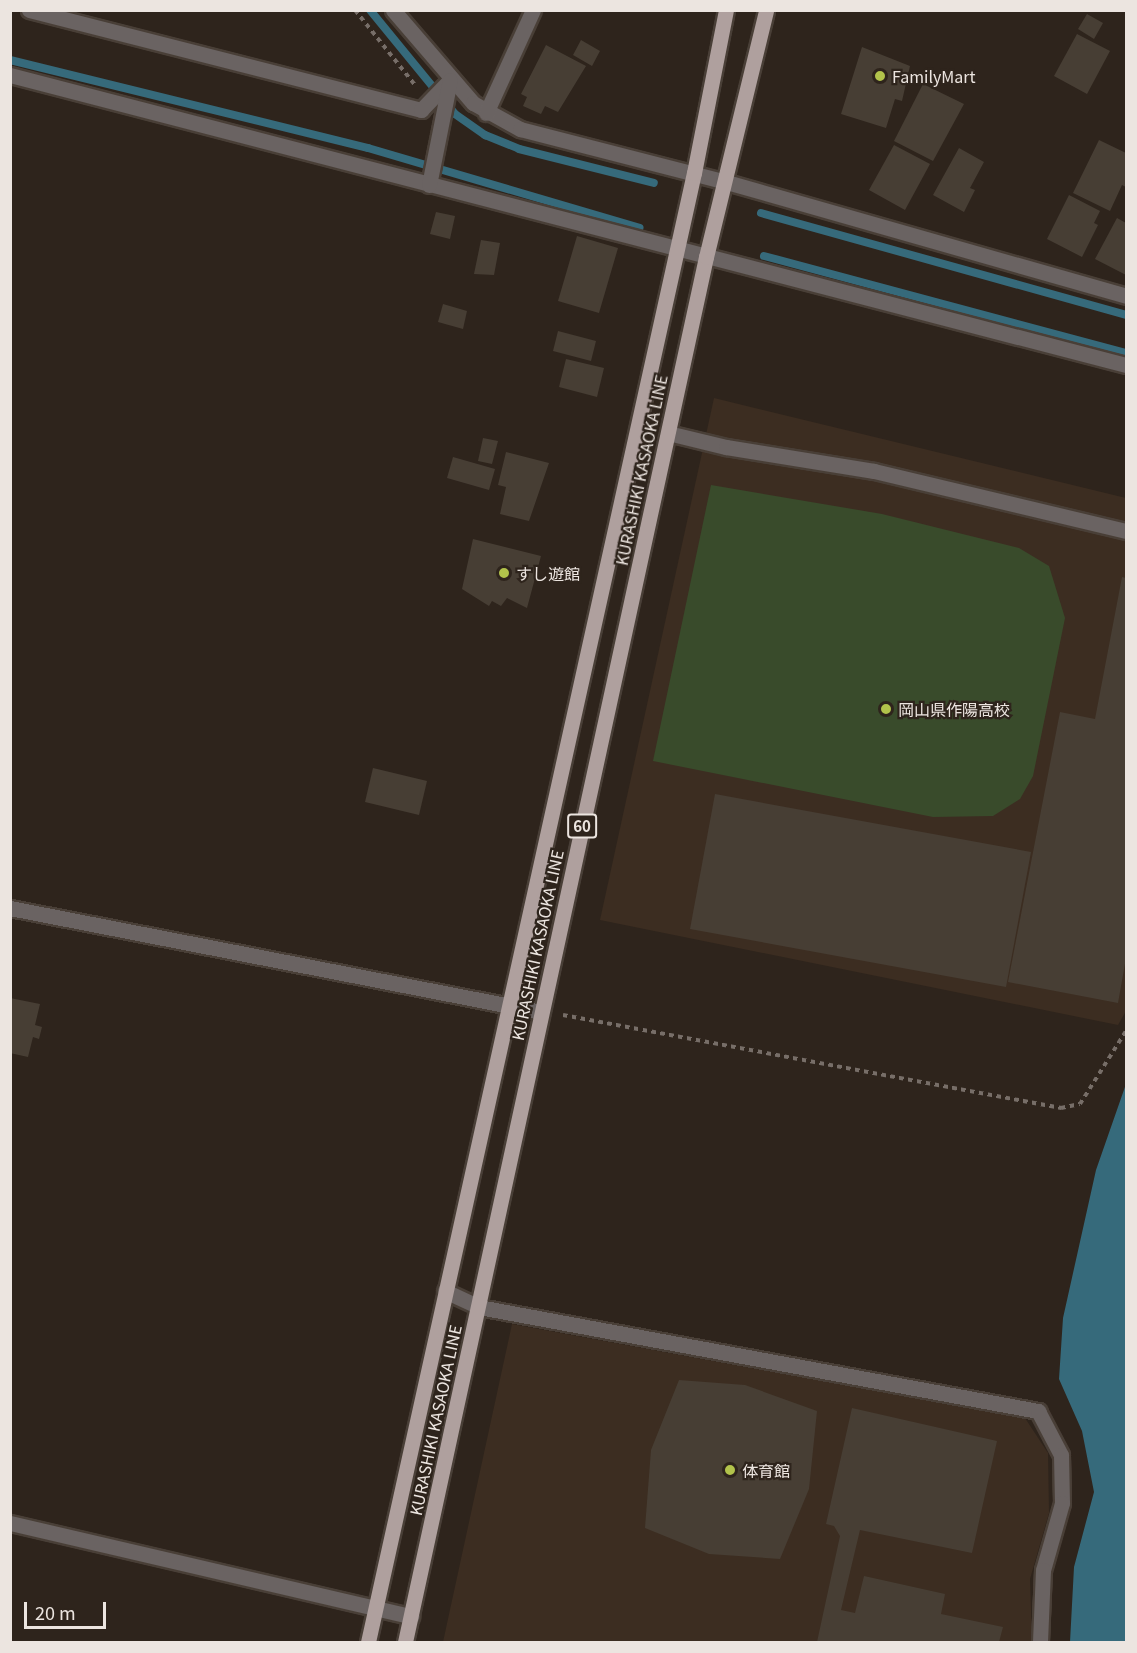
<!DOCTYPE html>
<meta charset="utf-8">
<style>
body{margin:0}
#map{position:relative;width:1137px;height:1653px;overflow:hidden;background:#2e241c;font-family:Georgia,"Noto Sans JP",serif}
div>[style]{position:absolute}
.built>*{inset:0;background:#3c2d21}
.green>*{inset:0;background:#394b2b}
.water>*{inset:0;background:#366a7b}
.stream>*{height:8px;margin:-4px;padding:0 4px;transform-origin:4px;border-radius:4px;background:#366a7b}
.building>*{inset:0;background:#473e34}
.path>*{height:4px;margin-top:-2px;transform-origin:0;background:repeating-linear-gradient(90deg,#776e68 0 4.5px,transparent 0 9px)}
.roads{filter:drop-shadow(2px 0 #493f37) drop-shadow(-2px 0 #493f37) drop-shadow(0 2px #493f37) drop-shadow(0 -2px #493f37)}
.minor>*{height:15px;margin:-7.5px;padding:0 7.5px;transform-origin:7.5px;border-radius:7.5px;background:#6a6362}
.major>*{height:15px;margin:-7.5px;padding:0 7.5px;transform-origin:7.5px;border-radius:7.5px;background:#afa09e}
.dots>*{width:16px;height:16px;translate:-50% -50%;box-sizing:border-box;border:3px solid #2e241c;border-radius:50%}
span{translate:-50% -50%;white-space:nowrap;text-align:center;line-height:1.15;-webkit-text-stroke:4.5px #2e241c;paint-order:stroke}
.shield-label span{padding:2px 4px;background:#2e241c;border:2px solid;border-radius:4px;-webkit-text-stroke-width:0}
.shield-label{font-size:15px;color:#ece5e0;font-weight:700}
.poi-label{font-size:16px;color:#ece5e0}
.left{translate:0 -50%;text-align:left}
.street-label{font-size:16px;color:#ece5e0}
.frame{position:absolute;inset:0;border:12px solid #ece5e0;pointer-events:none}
.scale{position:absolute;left:24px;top:1602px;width:82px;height:27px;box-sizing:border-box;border:3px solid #ece5e0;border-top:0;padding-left:8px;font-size:18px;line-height:21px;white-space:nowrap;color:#ece5e0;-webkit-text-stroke:4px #2e241c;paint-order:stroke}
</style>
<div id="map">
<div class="built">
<i style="clip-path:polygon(714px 398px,1126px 498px,1126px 1011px,1118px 1025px,600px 920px)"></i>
<i style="clip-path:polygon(512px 1324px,1025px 1418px,1048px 1453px,1049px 1513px,1030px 1579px,1032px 1642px,443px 1642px)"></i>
</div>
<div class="green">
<i style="clip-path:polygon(711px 485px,882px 514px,1019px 548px,1049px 566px,1065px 618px,1033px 776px,1020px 799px,993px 816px,933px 817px,653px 761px)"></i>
</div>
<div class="water">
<i style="clip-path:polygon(1126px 1084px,1126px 1642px,1070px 1642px,1074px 1567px,1094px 1492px,1082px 1431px,1059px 1379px,1063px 1318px,1096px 1170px)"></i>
</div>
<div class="stream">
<i style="left:370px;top:10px;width:134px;rotate:50.7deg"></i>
<i style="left:455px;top:114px;width:37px;rotate:35deg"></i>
<i style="left:485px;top:135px;width:37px;rotate:22deg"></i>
<i style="left:519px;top:149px;width:139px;rotate:14.1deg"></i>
<i style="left:10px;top:60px;width:369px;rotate:13.8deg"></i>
<i style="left:368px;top:148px;width:283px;rotate:16.4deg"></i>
<i style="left:761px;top:213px;width:379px;rotate:15.6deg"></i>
<i style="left:764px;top:256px;width:375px;rotate:15deg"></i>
</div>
<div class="building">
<i style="clip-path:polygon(1087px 14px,1103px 23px,1094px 39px,1078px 29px)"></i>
<i style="clip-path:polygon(1077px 34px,1110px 51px,1087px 94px,1054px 76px)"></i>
<i style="clip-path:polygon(581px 40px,600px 51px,592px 66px,573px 55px)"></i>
<i style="clip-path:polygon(546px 45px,586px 66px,558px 112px,545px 106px,541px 114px,523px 106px,527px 97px,521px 94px)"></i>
<i style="clip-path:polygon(862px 47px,910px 66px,902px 101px,895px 99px,886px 128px,841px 114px)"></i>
<i style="clip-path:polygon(923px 84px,964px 104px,933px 161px,894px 141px)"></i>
<i style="clip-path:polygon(1099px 140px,1126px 153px,1126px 187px,1122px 185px,1110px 211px,1073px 193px)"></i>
<i style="clip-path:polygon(894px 145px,930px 164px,905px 210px,869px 190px)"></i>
<i style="clip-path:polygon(959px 148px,984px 162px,970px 188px,975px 190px,964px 212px,933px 195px)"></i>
<i style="clip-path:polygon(1069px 195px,1100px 211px,1094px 223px,1098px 225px,1082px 257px,1047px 239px)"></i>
<i style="clip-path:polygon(436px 212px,455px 216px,450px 239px,430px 234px)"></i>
<i style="clip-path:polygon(1117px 218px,1126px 223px,1126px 275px,1095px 259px)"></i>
<i style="clip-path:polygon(577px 236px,618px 248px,599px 313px,558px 301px)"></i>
<i style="clip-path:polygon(481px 240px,500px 243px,494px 275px,474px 274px)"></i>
<i style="clip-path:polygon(443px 304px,467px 311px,463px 329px,438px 322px)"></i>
<i style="clip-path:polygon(558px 331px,596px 341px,591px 361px,553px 351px)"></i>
<i style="clip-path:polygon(566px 359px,604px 368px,597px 397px,559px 387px)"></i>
<i style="clip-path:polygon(483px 438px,498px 441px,492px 464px,478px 461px)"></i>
<i style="clip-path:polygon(506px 452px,549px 463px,529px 521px,500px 514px,506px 487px,498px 485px)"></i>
<i style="clip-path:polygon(453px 457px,495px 469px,489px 490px,447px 478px)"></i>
<i style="clip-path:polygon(473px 539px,541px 556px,527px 608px,507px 598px,501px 606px,492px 601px,489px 606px,462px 589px)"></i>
<i style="clip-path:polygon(1122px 577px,1126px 578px,1126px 958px,1118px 1003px,1008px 982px,1060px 712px,1095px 719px)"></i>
<i style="clip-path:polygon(373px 768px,427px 781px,419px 815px,365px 802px)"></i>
<i style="clip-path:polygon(715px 794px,1031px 852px,1006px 987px,690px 929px)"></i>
<i style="clip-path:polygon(10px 998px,40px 1004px,35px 1025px,42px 1027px,39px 1039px,33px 1037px,28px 1057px,10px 1053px)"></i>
<i style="clip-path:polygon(679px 1380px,745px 1385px,817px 1411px,809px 1489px,780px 1559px,709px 1554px,645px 1528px,651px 1450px)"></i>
<i style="clip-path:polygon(852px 1408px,997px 1441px,972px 1553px,860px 1530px,841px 1610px,855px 1613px,864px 1576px,945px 1594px,941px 1614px,1003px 1627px,999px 1642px,817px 1642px,840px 1536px,834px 1526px,826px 1524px)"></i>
</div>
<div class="path">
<i style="left:355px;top:10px;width:96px;rotate:51.3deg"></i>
<i style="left:563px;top:1015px;width:507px;rotate:10.58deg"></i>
<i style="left:1061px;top:1108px;width:19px;rotate:-12deg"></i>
<i style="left:1080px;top:1104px;width:86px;rotate:-57.8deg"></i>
</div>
<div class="roads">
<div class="minor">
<i style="left:29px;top:10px;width:405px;rotate:14.3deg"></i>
<i style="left:421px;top:110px;width:42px;rotate:-46deg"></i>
<i style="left:393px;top:10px;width:123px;rotate:49.3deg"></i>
<i style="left:473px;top:103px;width:54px;rotate:29deg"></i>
<i style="left:520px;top:129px;width:210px;rotate:14.4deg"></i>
<i style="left:723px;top:181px;width:419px;rotate:15.9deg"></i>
<i style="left:10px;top:75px;width:1153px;rotate:14.57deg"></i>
<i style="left:486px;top:113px;width:113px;rotate:-65.5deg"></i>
<i style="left:429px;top:185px;width:107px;rotate:-78.7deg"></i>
<i style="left:668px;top:433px;width:60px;rotate:13.6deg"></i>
<i style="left:726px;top:447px;width:150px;rotate:9.2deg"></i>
<i style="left:874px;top:471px;width:259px;rotate:13.4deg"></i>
<i style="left:10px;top:908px;width:541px;rotate:11.08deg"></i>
<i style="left:445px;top:1291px;width:38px;rotate:25deg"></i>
<i style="left:479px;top:1307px;width:569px;rotate:10.54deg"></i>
<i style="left:1038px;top:1411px;width:50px;rotate:62.4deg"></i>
<i style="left:1061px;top:1455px;width:48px;rotate:88.8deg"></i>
<i style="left:1062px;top:1503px;width:70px;rotate:105.8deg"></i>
<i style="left:1043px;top:1570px;width:72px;rotate:92.4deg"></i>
<i style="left:10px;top:1523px;width:412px;rotate:13.1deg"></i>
</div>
<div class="major">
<i style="left:368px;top:1642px;width:1505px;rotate:-77.49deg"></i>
<i style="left:694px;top:173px;width:166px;rotate:-78.9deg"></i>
<i style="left:405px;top:1642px;width:1417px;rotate:-77.74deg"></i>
<i style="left:706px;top:257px;width:254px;rotate:-76.3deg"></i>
</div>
</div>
<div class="dots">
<i style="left:880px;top:76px;background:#b2c34b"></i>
<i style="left:504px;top:573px;background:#b2c34b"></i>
<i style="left:886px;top:709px;background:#b2c34b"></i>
<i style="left:730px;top:1470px;background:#b2c34b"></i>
</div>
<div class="shield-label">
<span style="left:582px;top:826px">60</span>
</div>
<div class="poi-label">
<span class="left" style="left:892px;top:76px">FamilyMart</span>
<span class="left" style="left:516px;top:573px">すし遊館</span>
<span class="left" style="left:898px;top:709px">岡山県作陽高校</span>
<span class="left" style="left:742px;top:1470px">体育館</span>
</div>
<div class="street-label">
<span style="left:641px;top:470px;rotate:-78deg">KURASHIKI KASAOKA LINE</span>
<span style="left:537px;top:945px;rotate:-78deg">KURASHIKI KASAOKA LINE</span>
<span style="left:435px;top:1420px;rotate:-78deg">KURASHIKI KASAOKA LINE</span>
</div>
<div class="frame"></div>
<div class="scale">20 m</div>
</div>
